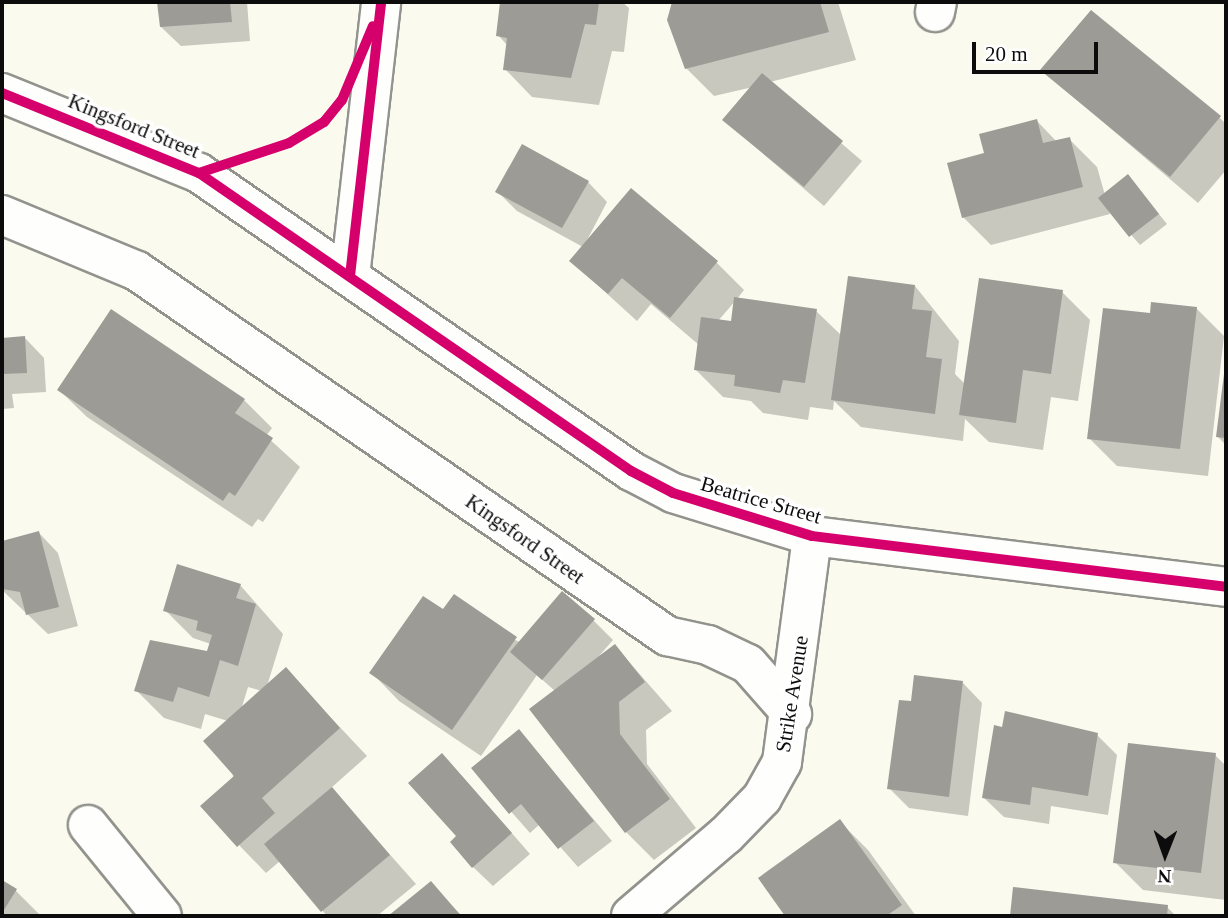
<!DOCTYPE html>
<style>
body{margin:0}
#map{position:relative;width:1228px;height:918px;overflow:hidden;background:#fafaef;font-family:"Times New Roman",serif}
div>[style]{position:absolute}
.shadow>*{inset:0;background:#0003}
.building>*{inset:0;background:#9c9b95}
.roads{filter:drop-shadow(2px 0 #93938e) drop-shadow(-2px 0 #93938e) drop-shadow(0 2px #93938e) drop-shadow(0 -2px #93938e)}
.minor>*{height:38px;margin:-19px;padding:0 19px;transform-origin:19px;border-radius:19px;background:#fefefd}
.tertiary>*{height:38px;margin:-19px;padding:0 19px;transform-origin:19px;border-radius:19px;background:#fefefd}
.cycleway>*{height:10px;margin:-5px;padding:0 5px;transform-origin:5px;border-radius:5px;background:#d6006c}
span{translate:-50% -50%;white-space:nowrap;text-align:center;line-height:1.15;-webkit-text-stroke:7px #fff;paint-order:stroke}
.street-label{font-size:21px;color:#0c0c0c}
.frame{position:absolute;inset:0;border:4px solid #0c0c0c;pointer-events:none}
.north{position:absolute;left:1130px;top:820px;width:70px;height:70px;-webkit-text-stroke:5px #fff;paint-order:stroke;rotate:181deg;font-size:19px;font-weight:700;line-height:28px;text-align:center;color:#0c0c0c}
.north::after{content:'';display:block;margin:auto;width:24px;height:32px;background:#0c0c0c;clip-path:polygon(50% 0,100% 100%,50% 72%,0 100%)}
.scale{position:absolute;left:972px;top:42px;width:126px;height:32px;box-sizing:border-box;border:4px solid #0c0c0c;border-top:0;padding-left:9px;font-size:21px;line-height:24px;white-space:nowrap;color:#0c0c0c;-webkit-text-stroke:5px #fff;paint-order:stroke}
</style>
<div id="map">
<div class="shadow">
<i style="clip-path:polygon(159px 2px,247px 2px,250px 41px,181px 46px,161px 27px)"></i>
<i style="clip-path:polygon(502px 2px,622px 2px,629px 8px,624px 52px,612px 51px,599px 105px,532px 97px,505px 69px,507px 45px,498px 35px)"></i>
<i style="clip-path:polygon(674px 2px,838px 2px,856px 60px,770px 82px,862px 161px,824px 206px,724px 120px,753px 87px,714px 96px,686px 68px,669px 20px)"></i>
<i style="clip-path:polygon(1042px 70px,1219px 117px,1226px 124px,1226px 170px,1198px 203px)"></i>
<i style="clip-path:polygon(1037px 121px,1057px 142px,1069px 139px,1097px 167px,1105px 195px,1128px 176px,1167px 224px,1140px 245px,1108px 208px,1110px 214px,991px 245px,963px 217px,986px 155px)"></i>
<i style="clip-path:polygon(evenodd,588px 182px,607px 202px,585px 244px,716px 262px,744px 290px,737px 299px,816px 311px,842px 336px,915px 286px,959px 341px,955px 374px,965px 384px,1062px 292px,1090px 320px,1078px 401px,1051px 397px,1043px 450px,989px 442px,965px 419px,963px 441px,861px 427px,834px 401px,833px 410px,810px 407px,808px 420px,763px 413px,751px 401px,723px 397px,695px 369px,699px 345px,651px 304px,637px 321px,571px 261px,583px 247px,517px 211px,497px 191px,588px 182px,736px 300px,732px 323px,718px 321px,736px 300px)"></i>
<i style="clip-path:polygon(1196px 308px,1224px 336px,1208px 476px,1117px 466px,1089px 438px,1152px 315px)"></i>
<i style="clip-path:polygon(25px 338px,44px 358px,46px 392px,12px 394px,14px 408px,2px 409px,2px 339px)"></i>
<i style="clip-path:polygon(1226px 366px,1226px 445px,1218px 437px)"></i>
<i style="clip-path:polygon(59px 390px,244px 400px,272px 428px,266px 436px,300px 467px,263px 522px,258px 519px,252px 527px,87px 417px)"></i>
<i style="clip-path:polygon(39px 533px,58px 553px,78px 626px,48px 634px,2px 590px,2px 543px)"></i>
<i style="clip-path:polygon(evenodd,240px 585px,283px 634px,267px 686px,286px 670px,367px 756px,331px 788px,416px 884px,377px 916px,327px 916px,280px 861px,266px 873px,239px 845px,228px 721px,205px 714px,201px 729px,164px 718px,136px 690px,208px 653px,211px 644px,193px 638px,165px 610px,240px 585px,248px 687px,262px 691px,241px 710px,248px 687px)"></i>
<i style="clip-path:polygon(443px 612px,520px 642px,593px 620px,613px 640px,599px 656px,615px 646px,672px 711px,646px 730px,647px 764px,696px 828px,654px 860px,626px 832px,555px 691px,537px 675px,481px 756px,399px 701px,372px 673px)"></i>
<i style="clip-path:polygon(963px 683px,982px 703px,968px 816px,909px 808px,889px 788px,912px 703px)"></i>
<i style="clip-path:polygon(519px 731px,612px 841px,578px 867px,540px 824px,530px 833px,473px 768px)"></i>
<i style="clip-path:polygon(1097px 735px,1117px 755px,1108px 815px,1051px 806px,1049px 824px,1004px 817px,984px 798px)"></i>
<i style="clip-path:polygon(1215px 755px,1226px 766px,1226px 900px,1143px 890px,1115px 862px)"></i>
<i style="clip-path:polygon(461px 775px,530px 854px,493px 886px,473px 867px,458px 837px)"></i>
<i style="clip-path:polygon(840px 822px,868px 850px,916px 916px,788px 916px,760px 878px)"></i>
<i style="clip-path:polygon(2px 882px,16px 891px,41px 916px,2px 916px)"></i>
<i style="clip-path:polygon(431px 883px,462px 916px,391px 916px)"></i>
<i style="clip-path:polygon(1014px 889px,1167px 907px,1176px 916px,1011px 916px)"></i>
</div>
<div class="building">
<i style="clip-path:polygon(157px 2px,230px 2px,232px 22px,160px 27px)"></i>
<i style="clip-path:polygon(500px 2px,599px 2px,596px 25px,585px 24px,571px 78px,503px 70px,507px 38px,496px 36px)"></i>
<i style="clip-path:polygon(672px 2px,820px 2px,829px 32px,685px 69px,667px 20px)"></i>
<i style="clip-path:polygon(1091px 10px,1221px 116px,1170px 177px,1040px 70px)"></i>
<i style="clip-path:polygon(762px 73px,843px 141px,804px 187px,722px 120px)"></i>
<i style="clip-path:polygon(1037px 119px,1043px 143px,1070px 137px,1083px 187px,962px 218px,947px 163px,984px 153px,979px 134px)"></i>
<i style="clip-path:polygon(522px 144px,589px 181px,562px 228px,495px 192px)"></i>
<i style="clip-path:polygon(1128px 174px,1159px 214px,1129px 237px,1098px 198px)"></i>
<i style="clip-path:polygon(631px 188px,718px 261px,670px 318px,622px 278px,608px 294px,569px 261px)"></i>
<i style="clip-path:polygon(848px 276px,915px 285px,912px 309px,932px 311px,926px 357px,942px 359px,935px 414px,831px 400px)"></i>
<i style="clip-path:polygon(979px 278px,1063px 290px,1051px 374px,1023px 370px,1016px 423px,959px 415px)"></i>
<i style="clip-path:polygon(734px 297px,817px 309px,805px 383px,783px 380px,780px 393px,734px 386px,735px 375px,694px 370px,701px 317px,731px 321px)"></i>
<i style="clip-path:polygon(1151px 302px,1197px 307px,1180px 449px,1087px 439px,1103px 308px,1150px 313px)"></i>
<i style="clip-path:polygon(111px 309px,245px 399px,235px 413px,273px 438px,235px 496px,229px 492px,223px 501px,57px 390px)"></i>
<i style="clip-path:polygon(25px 336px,27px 373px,2px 374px,2px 338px)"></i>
<i style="clip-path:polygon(1225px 366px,1226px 366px,1226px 438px,1216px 437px)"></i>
<i style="clip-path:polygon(39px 531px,59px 607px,26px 615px,20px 592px,2px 589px,2px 541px)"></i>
<i style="clip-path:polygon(177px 564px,241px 584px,236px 598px,256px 604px,238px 666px,220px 660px,209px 697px,178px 687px,173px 702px,134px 691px,150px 640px,207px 651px,212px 635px,196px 630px,198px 621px,163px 611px)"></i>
<i style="clip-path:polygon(562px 591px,595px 619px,542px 680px,510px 652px)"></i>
<i style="clip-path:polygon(454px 594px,517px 637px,452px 730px,369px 673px,423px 596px,443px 609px)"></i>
<i style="clip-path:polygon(615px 644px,645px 682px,619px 702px,620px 734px,670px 799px,625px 833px,529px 709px)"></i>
<i style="clip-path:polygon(286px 667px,340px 728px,262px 798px,275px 813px,237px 847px,200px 806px,234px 776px,203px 741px)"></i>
<i style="clip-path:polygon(914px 675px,963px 681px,949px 797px,887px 789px,899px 700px,911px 701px)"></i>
<i style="clip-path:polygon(1005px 711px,1098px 733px,1088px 796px,1032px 787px,1030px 805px,982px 798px,994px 725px,1002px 727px)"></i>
<i style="clip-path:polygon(519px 729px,594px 821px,558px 849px,521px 804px,509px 814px,471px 768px)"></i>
<i style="clip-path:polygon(1128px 743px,1216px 753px,1201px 873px,1113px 863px)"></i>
<i style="clip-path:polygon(442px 753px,512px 833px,472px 868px,450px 842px,456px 836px,408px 783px)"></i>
<i style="clip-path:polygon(332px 787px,390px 855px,321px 912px,264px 844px)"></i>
<i style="clip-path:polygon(840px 819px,902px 905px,886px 916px,785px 916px,758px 878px)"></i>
<i style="clip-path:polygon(2px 880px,17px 889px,2px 913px)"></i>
<i style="clip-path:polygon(431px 881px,461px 916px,388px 916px)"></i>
<i style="clip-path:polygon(1013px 887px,1168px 905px,1167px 916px,1010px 916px)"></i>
</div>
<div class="roads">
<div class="minor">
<i style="left:935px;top:12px;width:10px;rotate:-79deg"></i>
<i style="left:2px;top:215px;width:146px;rotate:22.5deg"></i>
<i style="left:137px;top:271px;width:644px;rotate:34.55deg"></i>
<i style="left:667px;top:636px;width:42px;rotate:12.4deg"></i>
<i style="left:708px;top:645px;width:44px;rotate:25.4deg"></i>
<i style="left:748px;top:664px;width:67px;rotate:48.7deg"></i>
<i style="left:350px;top:276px;width:276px;rotate:-83.5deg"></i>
<i style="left:88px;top:825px;width:117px;rotate:50.9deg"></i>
<i style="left:631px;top:916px;width:125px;rotate:-40.5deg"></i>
<i style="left:726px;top:835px;width:52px;rotate:-45.8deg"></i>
<i style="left:762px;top:798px;width:41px;rotate:-60.9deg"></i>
<i style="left:782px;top:762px;width:228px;rotate:-82.4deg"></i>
</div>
<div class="tertiary">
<i style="left:2px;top:93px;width:213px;rotate:22.1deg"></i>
<i style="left:199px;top:173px;width:525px;rotate:34.6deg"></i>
<i style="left:631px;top:471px;width:47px;rotate:27.6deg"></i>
<i style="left:673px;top:493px;width:145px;rotate:17.2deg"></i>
<i style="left:812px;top:536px;width:417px;rotate:7deg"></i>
</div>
</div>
<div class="cycleway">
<i style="left:2px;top:93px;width:213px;rotate:22.1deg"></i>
<i style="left:199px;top:173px;width:525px;rotate:34.6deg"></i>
<i style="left:631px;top:471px;width:47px;rotate:27.6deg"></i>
<i style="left:673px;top:493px;width:145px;rotate:17.2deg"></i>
<i style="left:812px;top:536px;width:417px;rotate:7deg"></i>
<i style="left:199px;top:173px;width:95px;rotate:-18.4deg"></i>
<i style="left:289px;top:143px;width:41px;rotate:-31deg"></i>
<i style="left:324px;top:122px;width:28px;rotate:-51deg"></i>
<i style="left:342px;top:100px;width:80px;rotate:-67.3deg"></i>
<i style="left:350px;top:276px;width:276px;rotate:-83.5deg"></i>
</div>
<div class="street-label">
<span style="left:134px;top:126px;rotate:22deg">Kingsford Street</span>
<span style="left:761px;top:500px;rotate:16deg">Beatrice Street</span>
<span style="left:525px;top:539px;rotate:35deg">Kingsford Street</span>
<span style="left:792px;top:694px;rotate:-81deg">Strike Avenue</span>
</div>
<div class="frame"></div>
<div class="north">N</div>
<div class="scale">20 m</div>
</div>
